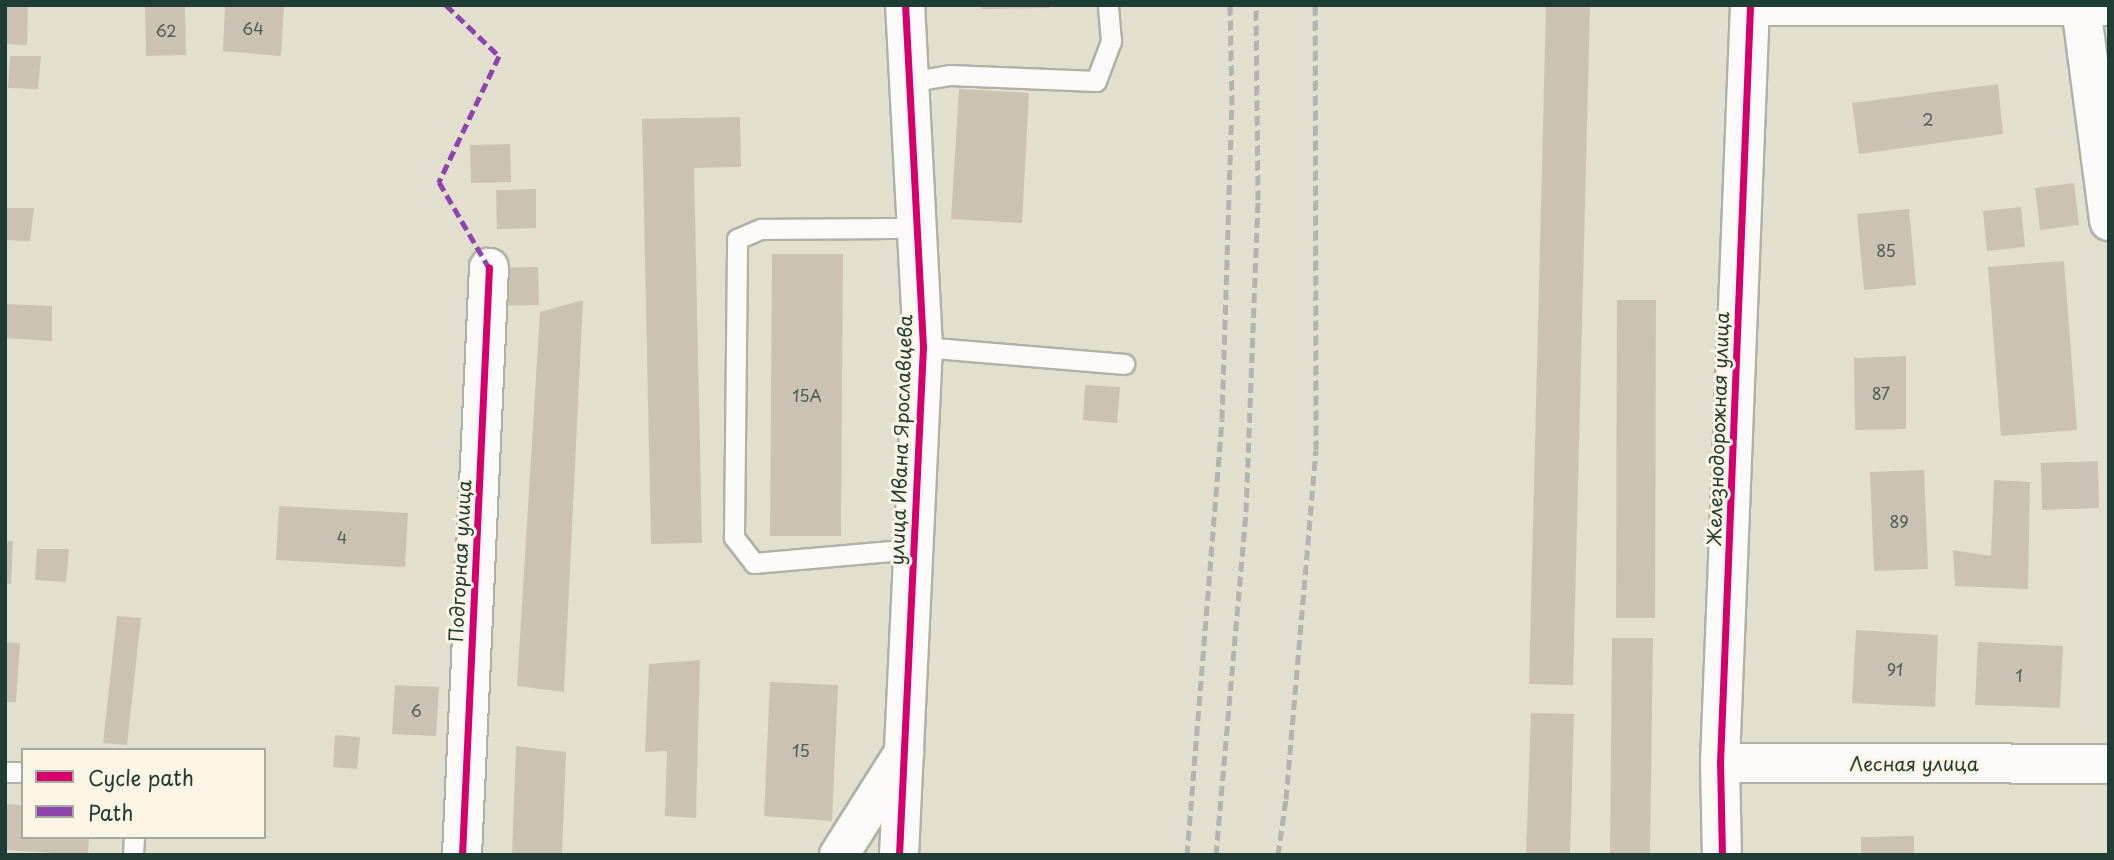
<!DOCTYPE html>
<meta charset="utf-8">
<style>
body{margin:0}
#map{position:relative;width:2114px;height:860px;overflow:hidden;background:#e3dfce;font-family:"Playpen Sans",sans-serif}
div>[style]{position:absolute}
.building>*{inset:0;background:#ccc2b3}
.roads{filter:drop-shadow(2px 0 #b0b0a5) drop-shadow(-2px 0 #b0b0a5) drop-shadow(0 2px #b0b0a5) drop-shadow(0 -2px #b0b0a5)}
.service>*{height:19px;margin:-9.5px;padding:0 9.5px;transform-origin:9.5px;border-radius:9.5px;background:#fbfaf8}
.minor>*{height:38px;margin:-19px;padding:0 19px;transform-origin:19px;border-radius:19px;background:#fbfaf8}
.tertiary>*{height:38px;margin:-19px;padding:0 19px;transform-origin:19px;border-radius:19px;background:#fbfaf8}
.rail>*{height:5px;margin-top:-2.5px;transform-origin:0;background:repeating-linear-gradient(90deg,#b2b4b1 0 10px,transparent 0 15px)}
.quiet>*{height:5px;margin-top:-2.5px;transform-origin:0;background:repeating-linear-gradient(90deg,#8e44ad 0 10px,transparent 0 15px)}
.cycleway>*{height:7px;margin:-3.5px;padding:0 3.5px;transform-origin:3.5px;border-radius:3.5px;background:#d6006c}
span{translate:-50% -50%;white-space:nowrap;text-align:center;line-height:1.15;-webkit-text-stroke:6px #fcf5e5;paint-order:stroke}
.number-label{font-size:16px;color:#4a5e54}
.number-label span{-webkit-text-stroke-width:0}
.street-label{font-size:19px;color:#1f3d34}
.frame{position:absolute;inset:0;border:7px solid #1f3d34;pointer-events:none}
.legend{position:absolute;left:21px;top:748px;width:245px;height:91px;box-sizing:border-box;background:#fcf5e5;border:2px solid #a4ab9e;margin:0;padding:9px 12px;list-style:none;font-size:21px;color:#1f3d34}
.legend li{display:flex;align-items:center;gap:14px;height:35px}
.legend b{width:35px;border:2px solid #a4ab9e}
</style>
<div id="map">
<div class="building">
<i style="clip-path:polygon(5px 5px,28px 5px,27px 45px,5px 44px)"></i>
<i style="clip-path:polygon(145px 5px,185px 5px,186px 55px,146px 56px)"></i>
<i style="clip-path:polygon(225px 5px,284px 5px,281px 56px,223px 51px)"></i>
<i style="clip-path:polygon(981px 5px,1049px 5px,1049px 8px,981px 9px)"></i>
<i style="clip-path:polygon(1546px 5px,1590px 5px,1573px 685px,1529px 684px)"></i>
<i style="clip-path:polygon(10px 56px,41px 56px,38px 89px,8px 88px)"></i>
<i style="clip-path:polygon(1998px 84px,2003px 134px,1859px 154px,1852px 103px)"></i>
<i style="clip-path:polygon(959px 89px,1029px 93px,1022px 223px,951px 219px)"></i>
<i style="clip-path:polygon(740px 117px,741px 167px,694px 168px,702px 543px,651px 544px,642px 119px)"></i>
<i style="clip-path:polygon(510px 144px,511px 182px,471px 183px,470px 145px)"></i>
<i style="clip-path:polygon(2074px 183px,2079px 225px,2040px 230px,2035px 188px)"></i>
<i style="clip-path:polygon(536px 189px,536px 228px,497px 229px,496px 190px)"></i>
<i style="clip-path:polygon(2021px 207px,2025px 247px,1987px 251px,1983px 211px)"></i>
<i style="clip-path:polygon(5px 208px,34px 208px,30px 241px,5px 240px)"></i>
<i style="clip-path:polygon(1909px 209px,1916px 285px,1864px 290px,1857px 214px)"></i>
<i style="clip-path:polygon(772px 254px,843px 254px,841px 536px,770px 536px)"></i>
<i style="clip-path:polygon(2064px 261px,2077px 430px,2001px 436px,1988px 267px)"></i>
<i style="clip-path:polygon(538px 267px,539px 305px,500px 306px,499px 268px)"></i>
<i style="clip-path:polygon(583px 300px,564px 692px,517px 686px,540px 312px)"></i>
<i style="clip-path:polygon(1617px 300px,1656px 300px,1655px 618px,1616px 618px)"></i>
<i style="clip-path:polygon(5px 304px,52px 306px,52px 341px,5px 338px)"></i>
<i style="clip-path:polygon(1906px 356px,1906px 429px,1855px 430px,1854px 358px)"></i>
<i style="clip-path:polygon(1085px 385px,1120px 387px,1117px 423px,1083px 420px)"></i>
<i style="clip-path:polygon(2098px 461px,2099px 508px,2042px 510px,2041px 463px)"></i>
<i style="clip-path:polygon(1924px 470px,1928px 569px,1874px 571px,1870px 472px)"></i>
<i style="clip-path:polygon(1994px 480px,2030px 482px,2028px 589px,1955px 586px,1953px 550px,1991px 556px)"></i>
<i style="clip-path:polygon(279px 506px,408px 513px,405px 567px,276px 560px)"></i>
<i style="clip-path:polygon(5px 541px,13px 541px,11px 584px,5px 583px)"></i>
<i style="clip-path:polygon(37px 549px,69px 549px,66px 582px,35px 580px)"></i>
<i style="clip-path:polygon(117px 616px,141px 618px,127px 745px,103px 743px)"></i>
<i style="clip-path:polygon(1856px 630px,1938px 635px,1935px 707px,1852px 703px)"></i>
<i style="clip-path:polygon(1612px 638px,1653px 638px,1650px 855px,1610px 855px)"></i>
<i style="clip-path:polygon(5px 642px,20px 643px,16px 702px,5px 702px)"></i>
<i style="clip-path:polygon(1978px 642px,2063px 646px,2060px 708px,1975px 705px)"></i>
<i style="clip-path:polygon(700px 660px,696px 818px,665px 816px,667px 751px,645px 752px,649px 664px)"></i>
<i style="clip-path:polygon(770px 682px,838px 685px,832px 821px,764px 816px)"></i>
<i style="clip-path:polygon(395px 685px,439px 687px,436px 736px,392px 734px)"></i>
<i style="clip-path:polygon(1531px 713px,1574px 714px,1570px 855px,1526px 855px)"></i>
<i style="clip-path:polygon(335px 735px,360px 737px,357px 769px,333px 767px)"></i>
<i style="clip-path:polygon(516px 746px,566px 752px,562px 855px,512px 855px)"></i>
<i style="clip-path:polygon(5px 804px,23px 805px,23px 837px,89px 837px,88px 855px,5px 850px)"></i>
<i style="clip-path:polygon(1914px 836px,1914px 855px,1861px 855px,1861px 837px)"></i>
</div>
<div class="roads">
<div class="service">
<i style="left:908px;top:82px;width:43px;rotate:-9.5deg"></i>
<i style="left:950px;top:75px;width:146px;rotate:2.4deg"></i>
<i style="left:1096px;top:81px;width:43px;rotate:-69.4deg"></i>
<i style="left:1111px;top:41px;width:36px;rotate:-95deg"></i>
<i style="left:923px;top:347px;width:202px;rotate:4.8deg"></i>
<i style="left:914px;top:549px;width:161px;rotate:175deg"></i>
<i style="left:754px;top:563px;width:33px;rotate:-128deg"></i>
<i style="left:734px;top:537px;width:298px;rotate:-89.4deg"></i>
<i style="left:737px;top:239px;width:26px;rotate:-23deg"></i>
<i style="left:761px;top:229px;width:156px;rotate:-0.4deg"></i>
<i style="left:5px;top:772px;width:18px"></i>
<i style="left:133px;top:855px;width:18px;rotate:-87deg"></i>
</div>
<div class="minor">
<i style="left:1750px;top:6px;width:359px"></i>
<i style="left:2081px;top:7px;width:216px;rotate:82.5deg"></i>
<i style="left:1720px;top:763px;width:92px;rotate:88.8deg"></i>
<i style="left:462px;top:855px;width:588px;rotate:-87.37deg"></i>
<i style="left:839px;top:855px;width:122px;rotate:-57.7deg"></i>
<i style="left:899px;top:855px;width:509px;rotate:-87.3deg"></i>
<i style="left:923px;top:347px;width:342px;rotate:-93deg"></i>
</div>
<div class="tertiary">
<i style="left:1750px;top:5px;width:759px;rotate:92.27deg"></i>
<i style="left:1720px;top:763px;width:389px;rotate:0.1deg"></i>
</div>
</div>
<div class="rail">
<i style="left:1187px;top:855px;width:437px;rotate:-85.4deg"></i>
<i style="left:1222px;top:419px;width:314px;rotate:-88.2deg"></i>
<i style="left:1232px;top:105px;width:100px;rotate:-91.1deg"></i>
<i style="left:1216px;top:855px;width:344px;rotate:-85deg"></i>
<i style="left:1246px;top:512px;width:312px;rotate:-87.8deg"></i>
<i style="left:1258px;top:200px;width:195px;rotate:-90.6deg"></i>
<i style="left:1278px;top:855px;width:57px;rotate:-81.9deg"></i>
<i style="left:1286px;top:799px;width:350px;rotate:-85.1deg"></i>
<i style="left:1316px;top:450px;width:445px;rotate:-90.1deg"></i>
</div>
<div class="quiet">
<i style="left:446px;top:5px;width:74px;rotate:43.9deg"></i>
<i style="left:499px;top:56px;width:140px;rotate:115.5deg"></i>
<i style="left:439px;top:182px;width:99px;rotate:59.8deg"></i>
</div>
<div class="cycleway">
<i style="left:462px;top:855px;width:588px;rotate:-87.37deg"></i>
<i style="left:899px;top:855px;width:509px;rotate:-87.3deg"></i>
<i style="left:923px;top:347px;width:342px;rotate:-93deg"></i>
<i style="left:1722px;top:855px;width:92px;rotate:-91.2deg"></i>
<i style="left:1720px;top:763px;width:759px;rotate:-87.73deg"></i>
</div>
<div class="number-label">
<span style="left:253px;top:28px">64</span>
<span style="left:166px;top:30px">62</span>
<span style="left:1928px;top:119px">2</span>
<span style="left:1886px;top:250px">85</span>
<span style="left:1881px;top:393px">87</span>
<span style="left:807px;top:395px">15А</span>
<span style="left:1899px;top:521px">89</span>
<span style="left:342px;top:537px">4</span>
<span style="left:1895px;top:669px">91</span>
<span style="left:2019px;top:675px">1</span>
<span style="left:416px;top:710px">6</span>
<span style="left:801px;top:750px">15</span>
</div>
<div class="street-label">
<span style="left:1718px;top:429px;rotate:-88deg">Железнодорожная улица</span>
<span style="left:901px;top:440px;rotate:-88deg">улица Ивана Ярославцева</span>
<span style="left:460px;top:561px;rotate:-87deg">Подгорная улица</span>
<span style="left:1914px;top:764px">Лесная улица</span>
</div>
<div class="frame"></div>
<ul class="legend">
<li><b style="height:9px;background:#d6006c"></b>Cycle path</li>
<li><b style="height:9px;background:#8e44ad"></b>Path</li>
</ul>
</div>
